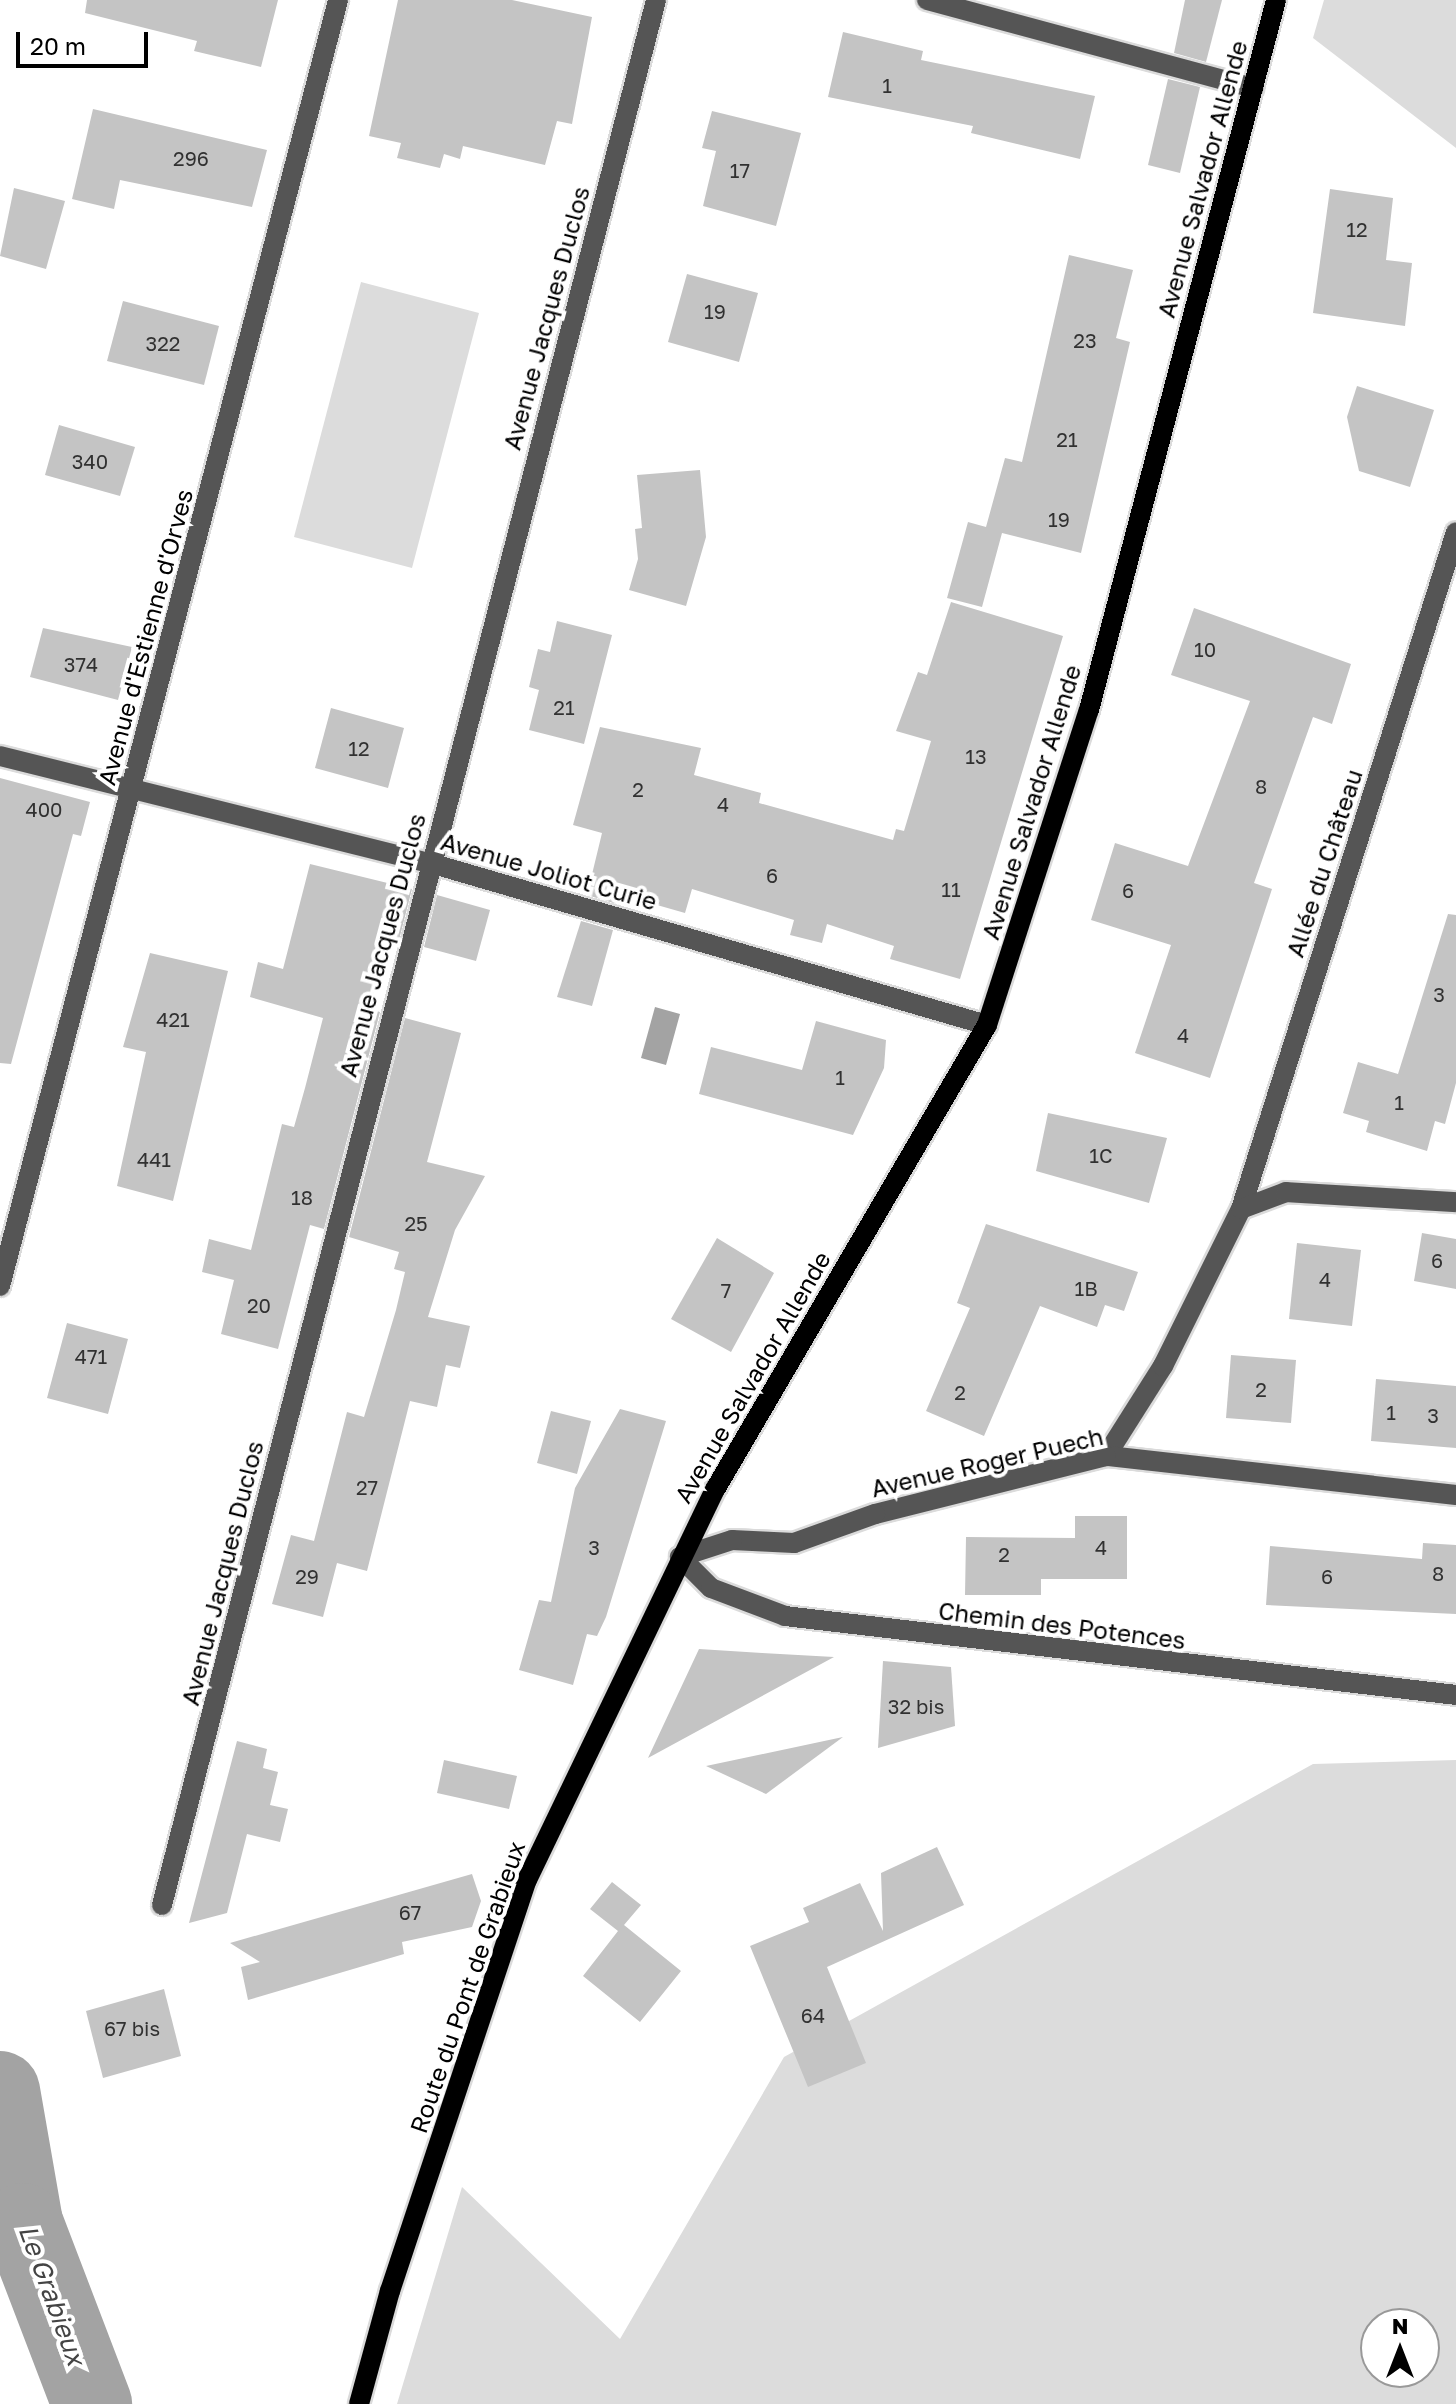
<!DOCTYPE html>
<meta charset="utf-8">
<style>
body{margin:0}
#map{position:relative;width:1456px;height:2404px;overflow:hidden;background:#fff;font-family:"Golos Text",sans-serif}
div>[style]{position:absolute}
.green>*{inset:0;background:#dcdcdc}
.water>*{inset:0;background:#a3a3a3}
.river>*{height:80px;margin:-40px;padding:0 40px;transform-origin:40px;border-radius:40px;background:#a3a3a3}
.building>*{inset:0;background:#c4c4c4}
.roads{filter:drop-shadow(2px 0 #dbdbdb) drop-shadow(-2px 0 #dbdbdb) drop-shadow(0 2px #dbdbdb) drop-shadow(0 -2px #dbdbdb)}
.minor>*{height:20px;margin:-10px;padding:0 10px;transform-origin:10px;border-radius:10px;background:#555}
.major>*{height:20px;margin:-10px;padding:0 10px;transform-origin:10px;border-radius:10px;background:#000}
span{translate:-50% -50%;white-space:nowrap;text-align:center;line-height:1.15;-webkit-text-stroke:8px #fff;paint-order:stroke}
.number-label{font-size:20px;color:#313131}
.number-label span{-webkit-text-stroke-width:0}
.street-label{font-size:24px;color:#000}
.water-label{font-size:26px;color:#444;font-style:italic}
.north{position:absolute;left:1360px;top:2308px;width:80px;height:80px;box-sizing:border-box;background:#fff;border:2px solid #999;border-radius:50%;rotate:0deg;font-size:22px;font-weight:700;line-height:32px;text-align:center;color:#000}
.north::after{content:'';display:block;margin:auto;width:28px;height:36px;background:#000;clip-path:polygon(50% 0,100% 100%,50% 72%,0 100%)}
.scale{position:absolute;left:16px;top:32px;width:132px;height:36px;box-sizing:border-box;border:4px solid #000;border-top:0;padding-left:10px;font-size:24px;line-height:28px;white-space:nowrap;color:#000;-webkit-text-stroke:6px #fff;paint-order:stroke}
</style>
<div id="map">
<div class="green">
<i style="clip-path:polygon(1324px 0,1456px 0,1456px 148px,1313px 38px)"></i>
<i style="clip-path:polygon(361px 282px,479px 313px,412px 568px,294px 537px)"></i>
<i style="clip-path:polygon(evenodd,1456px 1760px,1456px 2404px,397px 2404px,462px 2187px,620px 2339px,784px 2057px,1313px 1764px,1456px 1760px,1376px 2324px,1424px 2324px,1424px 2372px,1376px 2372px,1376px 2324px)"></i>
</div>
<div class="water">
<i style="clip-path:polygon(655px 1007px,680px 1014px,666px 1065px,641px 1058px)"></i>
</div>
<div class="river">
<i style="left:0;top:2091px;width:134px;rotate:80.1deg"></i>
<i style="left:23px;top:2223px;width:194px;rotate:69.1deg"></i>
</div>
<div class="building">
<i style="clip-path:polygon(87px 0,278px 0,261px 67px,194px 51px,197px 41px,85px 13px)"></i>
<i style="clip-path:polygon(398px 0,512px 0,592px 17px,572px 124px,557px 121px,545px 165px,463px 146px,460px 159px,444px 154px,440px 168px,397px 158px,401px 143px,369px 136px)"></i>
<i style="clip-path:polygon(1185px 0,1222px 0,1206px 62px,1174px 53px)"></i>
<i style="clip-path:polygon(843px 32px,923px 51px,921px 60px,1095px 96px,1080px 159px,971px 133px,973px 126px,828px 97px)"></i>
<i style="clip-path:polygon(1168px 79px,1200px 87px,1180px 173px,1148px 165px)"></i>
<i style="clip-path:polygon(93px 109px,267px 150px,252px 207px,120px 180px,114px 209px,72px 199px)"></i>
<i style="clip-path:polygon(712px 111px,801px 133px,776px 226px,703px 206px,716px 151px,702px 148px)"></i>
<i style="clip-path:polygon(14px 188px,65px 201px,46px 269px,0 256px)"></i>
<i style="clip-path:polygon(1330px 189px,1393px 198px,1386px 260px,1412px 263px,1405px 326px,1313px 313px)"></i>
<i style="clip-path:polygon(1069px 255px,1133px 270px,1116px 338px,1130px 342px,1081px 553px,1002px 533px,982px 607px,947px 598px,968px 522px,986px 527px,1005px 458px,1022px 462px)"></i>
<i style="clip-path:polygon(687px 274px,758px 293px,739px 362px,668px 342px)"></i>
<i style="clip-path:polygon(123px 301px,219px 326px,204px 385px,107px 361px)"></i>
<i style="clip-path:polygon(1357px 386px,1434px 410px,1410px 487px,1359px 471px,1347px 417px)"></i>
<i style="clip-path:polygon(59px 425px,135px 447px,120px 496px,45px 475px)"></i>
<i style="clip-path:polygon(700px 470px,706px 537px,686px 606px,629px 590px,638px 559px,635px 529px,642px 528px,637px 475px)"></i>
<i style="clip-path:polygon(951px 602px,1063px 636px,960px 979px,890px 959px,894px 946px,827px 924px,822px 943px,790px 935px,794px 920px,692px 889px,685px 913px,622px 895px,620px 905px,587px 895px,602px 833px,573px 825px,600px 727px,701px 748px,694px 775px,761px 793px,759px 803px,893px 840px,896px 829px,904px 831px,931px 741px,896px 731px,918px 672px,927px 675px)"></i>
<i style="clip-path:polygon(1194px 608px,1351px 664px,1332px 724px,1313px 717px,1254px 883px,1272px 889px,1210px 1078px,1135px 1053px,1171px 945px,1091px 920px,1115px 843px,1188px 866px,1250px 701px,1171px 675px)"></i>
<i style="clip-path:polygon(557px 621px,612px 635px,584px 744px,529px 730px,539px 690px,529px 687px,538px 649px,550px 652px)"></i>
<i style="clip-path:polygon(43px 628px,132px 647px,118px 700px,30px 677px)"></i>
<i style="clip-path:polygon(331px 708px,404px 728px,388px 788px,315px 768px)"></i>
<i style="clip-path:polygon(0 778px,90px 802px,81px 836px,73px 834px,11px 1064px,0 1063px)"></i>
<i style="clip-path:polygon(310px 864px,412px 889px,399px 940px,388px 937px,370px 1009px,380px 1012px,324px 1229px,310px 1225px,278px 1349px,221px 1334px,234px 1280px,202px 1272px,209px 1239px,251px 1250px,282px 1124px,294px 1127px,305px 1088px,323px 1018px,250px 997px,258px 962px,283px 969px)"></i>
<i style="clip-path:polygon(437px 895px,490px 910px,476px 961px,424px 947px)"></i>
<i style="clip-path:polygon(1448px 914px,1456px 915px,1456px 1083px,1445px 1124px,1435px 1121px,1427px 1151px,1366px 1132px,1369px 1121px,1343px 1113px,1358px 1062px,1398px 1074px)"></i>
<i style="clip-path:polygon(581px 921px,613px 930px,592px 1006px,557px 997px)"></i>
<i style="clip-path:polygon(150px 953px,228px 971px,173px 1201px,117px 1186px,146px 1052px,123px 1047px)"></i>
<i style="clip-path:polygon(405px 1018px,461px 1033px,427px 1162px,485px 1176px,455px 1230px,428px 1317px,470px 1326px,460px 1368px,446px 1365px,437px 1407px,410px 1401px,367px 1571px,337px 1563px,323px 1617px,272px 1604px,291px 1535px,314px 1541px,347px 1412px,364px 1417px,396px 1310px,405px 1272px,394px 1269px,399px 1252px,349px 1237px)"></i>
<i style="clip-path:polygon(816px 1021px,886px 1040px,884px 1068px,853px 1135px,699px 1094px,711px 1047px,802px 1070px)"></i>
<i style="clip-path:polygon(1048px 1113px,1167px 1138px,1149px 1203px,1036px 1171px)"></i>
<i style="clip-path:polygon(986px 1224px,1138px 1272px,1124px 1311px,1105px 1305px,1097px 1327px,1040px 1306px,984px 1436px,926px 1411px,970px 1308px,957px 1303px)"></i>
<i style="clip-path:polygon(1422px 1233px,1456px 1239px,1456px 1289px,1414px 1281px)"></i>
<i style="clip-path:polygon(717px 1238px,774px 1273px,731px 1352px,671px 1319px)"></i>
<i style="clip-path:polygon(1297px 1243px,1361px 1250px,1352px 1326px,1289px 1319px)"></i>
<i style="clip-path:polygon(67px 1323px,128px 1339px,108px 1414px,47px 1398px)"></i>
<i style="clip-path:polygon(1231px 1355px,1296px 1360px,1291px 1423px,1226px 1418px)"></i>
<i style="clip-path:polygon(1376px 1379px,1456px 1386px,1456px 1448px,1371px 1441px)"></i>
<i style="clip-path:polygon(620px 1409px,666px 1421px,606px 1617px,597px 1636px,587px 1634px,573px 1685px,519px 1670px,539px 1600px,551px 1602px,575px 1488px)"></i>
<i style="clip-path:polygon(551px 1411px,591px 1421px,577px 1474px,537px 1463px)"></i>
<i style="clip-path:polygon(1075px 1516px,1127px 1516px,1127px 1579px,1041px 1579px,1041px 1595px,965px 1595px,966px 1537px,1075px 1538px)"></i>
<i style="clip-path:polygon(1423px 1543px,1456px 1545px,1456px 1614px,1266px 1605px,1270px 1546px,1422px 1559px)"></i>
<i style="clip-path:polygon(699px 1649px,762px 1653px,834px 1657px,648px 1758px)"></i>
<i style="clip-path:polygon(883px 1661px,951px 1667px,955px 1726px,878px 1748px)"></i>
<i style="clip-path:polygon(843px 1737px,766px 1794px,706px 1766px)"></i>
<i style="clip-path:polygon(237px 1741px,267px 1749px,263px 1768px,278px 1772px,270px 1805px,288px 1809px,280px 1842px,247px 1834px,227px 1913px,189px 1923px)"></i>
<i style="clip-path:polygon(444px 1760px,517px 1776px,509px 1809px,437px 1793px)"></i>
<i style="clip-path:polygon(937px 1847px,964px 1905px,827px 1967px,866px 2063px,808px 2087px,750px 1946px,809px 1922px,803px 1908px,860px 1883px,883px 1931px,881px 1873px)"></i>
<i style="clip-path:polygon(472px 1874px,481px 1901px,472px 1927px,402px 1942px,404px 1954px,248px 2000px,241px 1967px,260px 1962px,230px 1943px)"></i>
<i style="clip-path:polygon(612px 1882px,641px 1905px,624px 1925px,681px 1971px,640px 2022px,583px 1976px,618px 1931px,590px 1909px)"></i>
<i style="clip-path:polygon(164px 1989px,181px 2056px,103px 2078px,86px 2011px)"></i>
</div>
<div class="roads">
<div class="minor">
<i style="left:927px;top:0;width:338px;rotate:15.1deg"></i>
<i style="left:0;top:756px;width:443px;rotate:14deg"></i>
<i style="left:430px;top:863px;width:580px;rotate:16.22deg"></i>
<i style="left:1241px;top:1209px;width:710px;rotate:-72.38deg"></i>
<i style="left:0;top:1286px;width:1330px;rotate:-75.27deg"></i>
<i style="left:1106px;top:1456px;width:107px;rotate:-57.7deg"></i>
<i style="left:1163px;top:1366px;width:175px;rotate:-63.6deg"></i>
<i style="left:1241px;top:1209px;width:48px;rotate:-20.7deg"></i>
<i style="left:1286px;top:1192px;width:170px;rotate:3.4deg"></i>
<i style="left:1456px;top:1495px;width:352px;rotate:-173.6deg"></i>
<i style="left:1106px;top:1456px;width:238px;rotate:165.9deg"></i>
<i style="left:875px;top:1514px;width:86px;rotate:160.3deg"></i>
<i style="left:794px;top:1543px;width:62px;rotate:-177.2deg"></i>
<i style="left:732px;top:1540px;width:55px;rotate:161.9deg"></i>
<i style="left:680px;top:1557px;width:44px;rotate:45deg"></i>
<i style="left:711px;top:1588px;width:79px;rotate:20.7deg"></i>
<i style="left:785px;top:1616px;width:676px;rotate:6.71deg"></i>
<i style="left:162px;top:1905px;width:1968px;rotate:-75.46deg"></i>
</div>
<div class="major">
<i style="left:359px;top:2404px;width:117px;rotate:-74.7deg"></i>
<i style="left:390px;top:2291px;width:433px;rotate:-71.6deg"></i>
<i style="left:527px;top:1880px;width:435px;rotate:-64.3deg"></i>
<i style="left:716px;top:1488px;width:536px;rotate:-59.66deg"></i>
<i style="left:987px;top:1025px;width:331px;rotate:-72.1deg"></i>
<i style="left:1089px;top:710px;width:734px;rotate:-75.24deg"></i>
</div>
</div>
<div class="number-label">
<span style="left:887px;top:85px">1</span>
<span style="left:191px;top:158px">296</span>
<span style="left:740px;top:170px">17</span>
<span style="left:1357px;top:229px">12</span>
<span style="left:715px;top:311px">19</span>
<span style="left:1085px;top:340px">23</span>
<span style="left:163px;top:343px">322</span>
<span style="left:1067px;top:439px">21</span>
<span style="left:90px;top:461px">340</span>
<span style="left:1059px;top:519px">19</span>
<span style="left:1205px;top:649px">10</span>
<span style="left:81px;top:664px">374</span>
<span style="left:564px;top:707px">21</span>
<span style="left:359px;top:748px">12</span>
<span style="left:976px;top:756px">13</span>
<span style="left:1261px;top:786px">8</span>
<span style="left:638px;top:789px">2</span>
<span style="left:723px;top:804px">4</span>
<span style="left:44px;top:809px">400</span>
<span style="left:772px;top:875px">6</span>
<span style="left:951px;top:889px">11</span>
<span style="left:1128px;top:890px">6</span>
<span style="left:1439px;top:994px">3</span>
<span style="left:173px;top:1019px">421</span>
<span style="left:1183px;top:1035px">4</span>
<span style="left:840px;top:1077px">1</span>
<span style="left:1399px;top:1102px">1</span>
<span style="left:1101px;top:1155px">1C</span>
<span style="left:154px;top:1159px">441</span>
<span style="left:302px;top:1197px">18</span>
<span style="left:416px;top:1223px">25</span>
<span style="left:1437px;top:1260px">6</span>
<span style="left:1325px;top:1279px">4</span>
<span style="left:1086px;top:1288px">1B</span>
<span style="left:726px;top:1290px">7</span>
<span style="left:259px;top:1305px">20</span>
<span style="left:91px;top:1356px">471</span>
<span style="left:1261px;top:1389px">2</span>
<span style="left:960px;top:1392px">2</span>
<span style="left:1391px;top:1412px">1</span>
<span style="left:1433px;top:1415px">3</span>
<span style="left:367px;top:1487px">27</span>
<span style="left:594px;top:1547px">3</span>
<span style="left:1101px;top:1547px">4</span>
<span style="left:1004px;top:1554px">2</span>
<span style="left:1438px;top:1573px">8</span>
<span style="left:307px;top:1576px">29</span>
<span style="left:1327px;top:1576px">6</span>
<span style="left:916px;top:1706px">32 bis</span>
<span style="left:410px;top:1912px">67</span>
<span style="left:813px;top:2015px">64</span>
<span style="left:132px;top:2028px">67 bis</span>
</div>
<div class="street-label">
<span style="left:1202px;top:179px;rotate:-75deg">Avenue Salvador Allende</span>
<span style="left:546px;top:318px;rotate:-75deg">Avenue Jacques Duclos</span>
<span style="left:145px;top:637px;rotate:-75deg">Avenue d'Estienne d'Orves</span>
<span style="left:1031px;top:802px;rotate:-73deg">Avenue Salvador Allende</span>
<span style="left:1324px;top:863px;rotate:-72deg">Allée du Château</span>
<span style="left:549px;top:871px;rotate:16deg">Avenue Joliot Curie</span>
<span style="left:382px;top:945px;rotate:-75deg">Avenue Jacques Duclos</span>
<span style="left:752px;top:1377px;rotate:-60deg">Avenue Salvador Allende</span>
<span style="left:987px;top:1462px;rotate:-13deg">Avenue Roger Puech</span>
<span style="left:222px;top:1573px;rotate:-76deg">Avenue Jacques Duclos</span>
<span style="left:1062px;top:1625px;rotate:7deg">Chemin des Potences</span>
<span style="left:467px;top:1987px;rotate:-71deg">Route du Pont de Grabieux</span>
</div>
<div class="water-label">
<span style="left:52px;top:2295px;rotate:70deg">Le Grabieux</span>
</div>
<div class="north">N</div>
<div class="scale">20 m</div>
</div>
